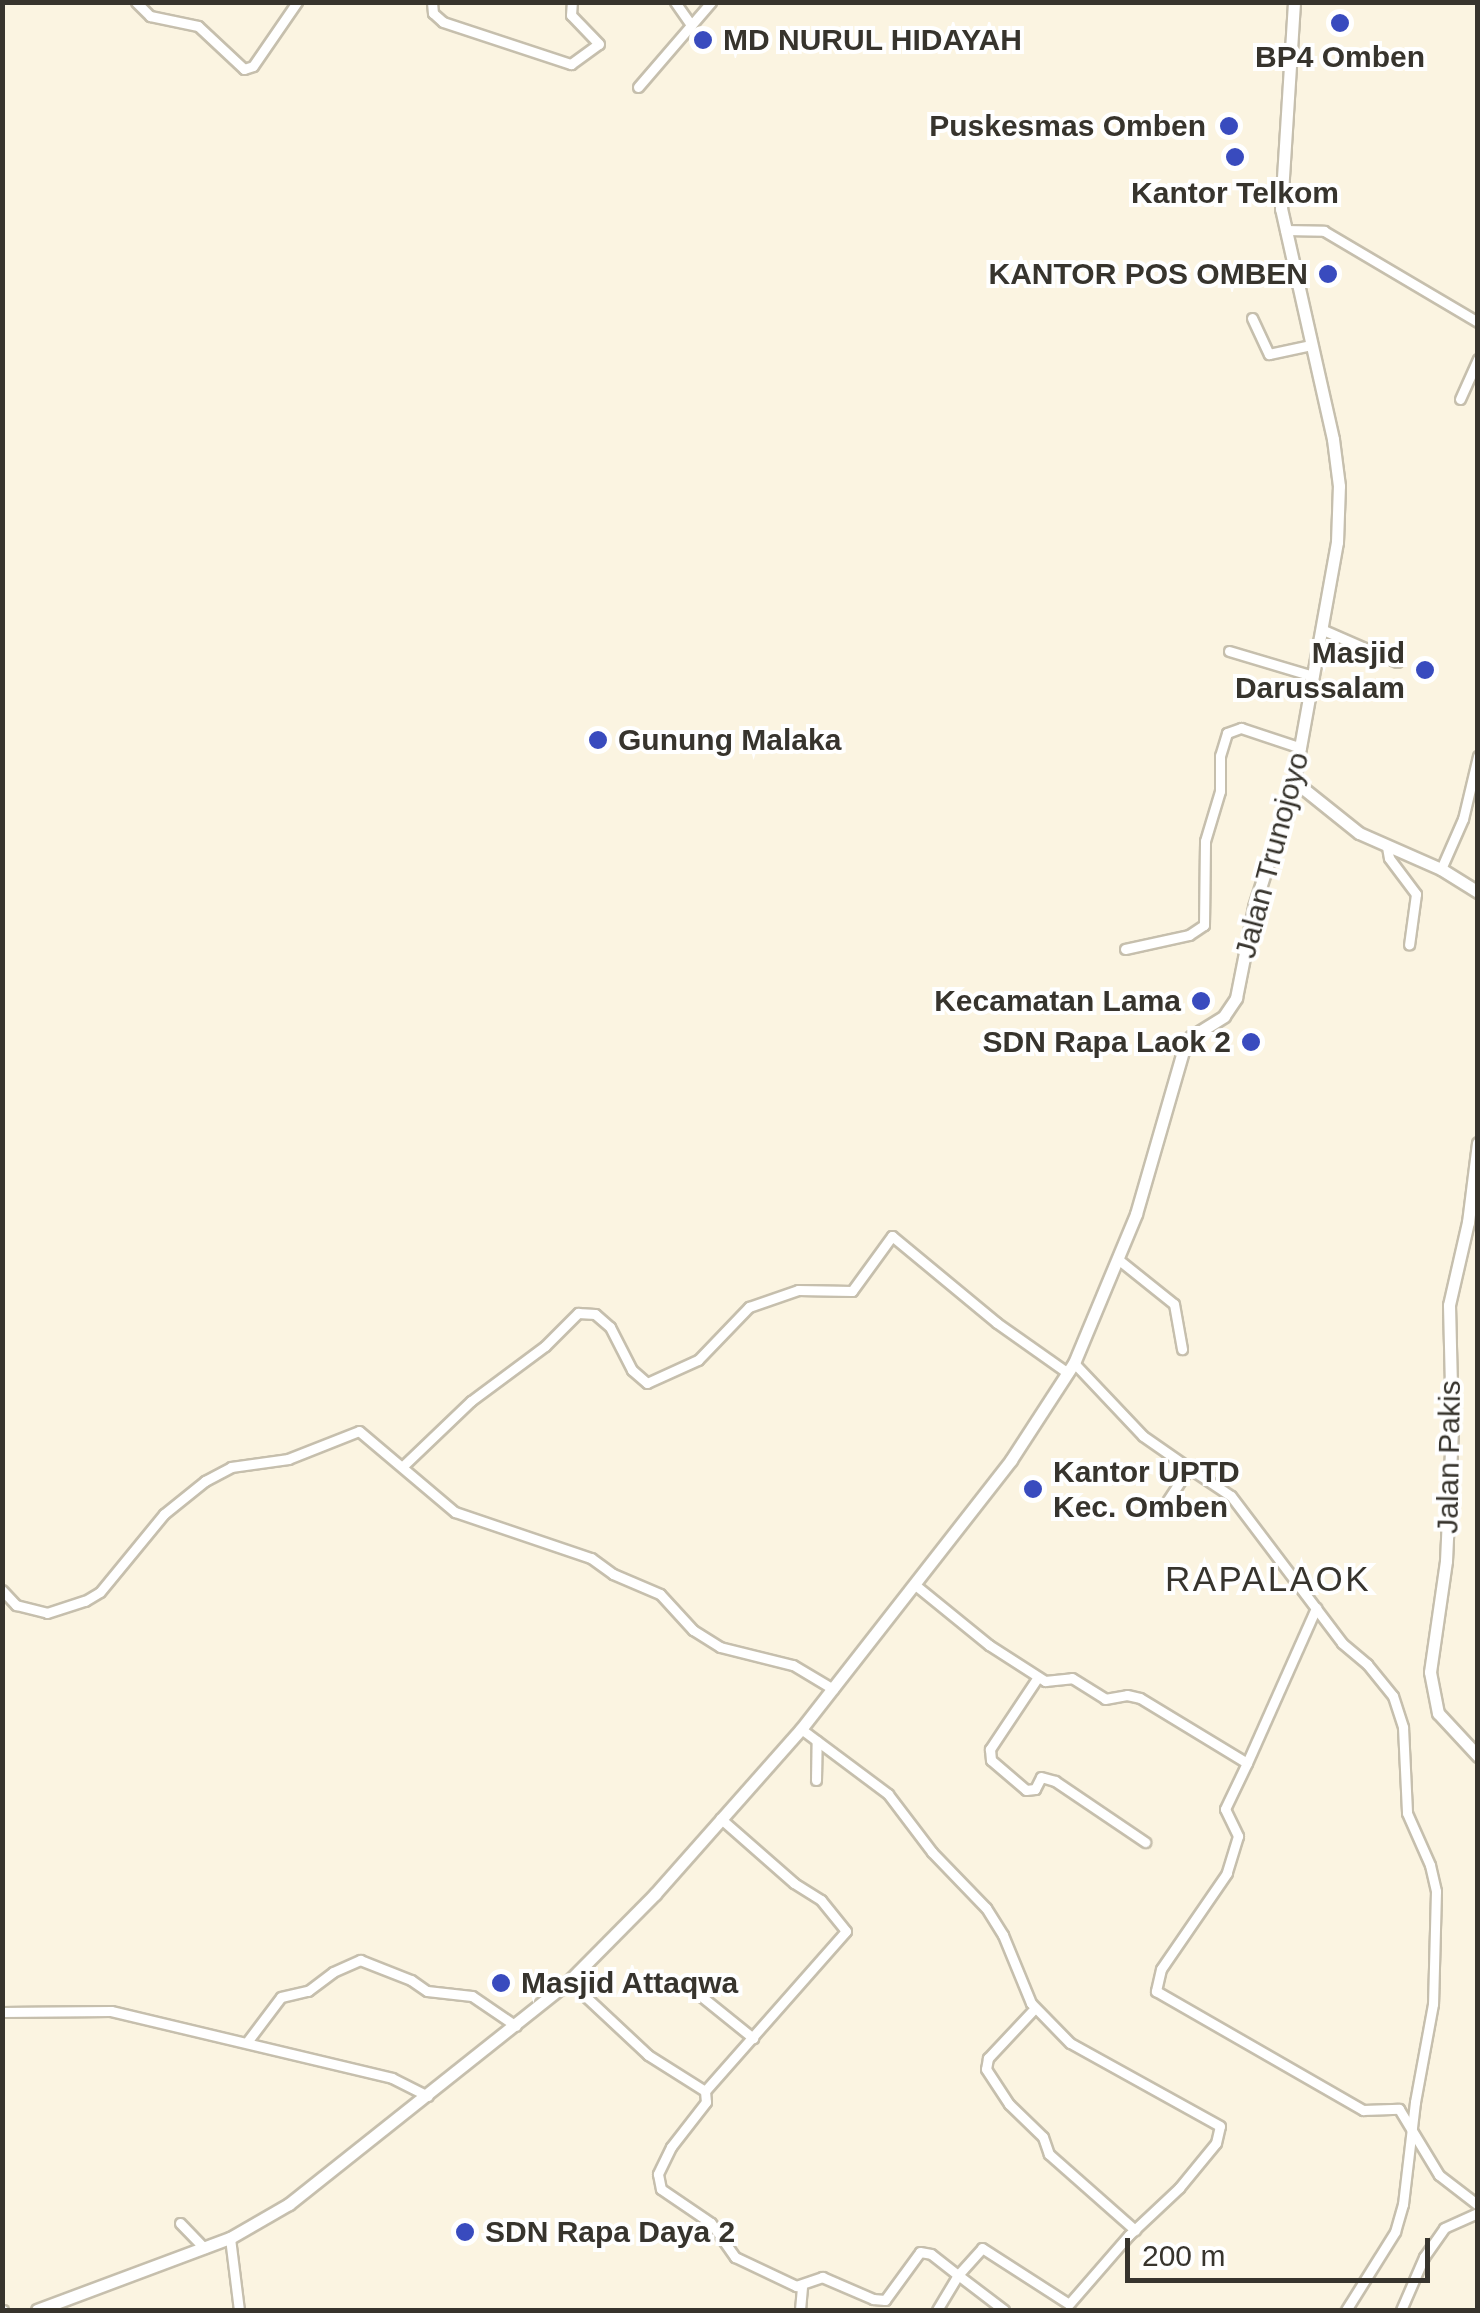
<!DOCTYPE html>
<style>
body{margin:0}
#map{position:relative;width:1480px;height:2313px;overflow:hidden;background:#fbf4e1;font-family:Arial,sans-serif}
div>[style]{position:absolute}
.roads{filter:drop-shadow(2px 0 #c6bfad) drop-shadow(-2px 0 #c6bfad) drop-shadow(0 2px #c6bfad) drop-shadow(0 -2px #c6bfad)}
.minor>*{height:9px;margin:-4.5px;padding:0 4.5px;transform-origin:4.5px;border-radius:4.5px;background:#fff}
.tertiary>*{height:11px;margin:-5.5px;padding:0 5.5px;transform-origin:5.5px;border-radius:5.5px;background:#fff}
.dots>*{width:28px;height:28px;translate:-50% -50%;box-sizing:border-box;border:5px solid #fff;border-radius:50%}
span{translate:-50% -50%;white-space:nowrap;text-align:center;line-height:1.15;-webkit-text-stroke:8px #fff;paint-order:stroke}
.poi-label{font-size:30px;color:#37342d;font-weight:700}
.left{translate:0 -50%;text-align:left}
.right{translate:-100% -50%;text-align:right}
.street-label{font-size:30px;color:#37342d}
.quarter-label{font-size:35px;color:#37342d;letter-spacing:2.5px}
.frame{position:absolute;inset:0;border:5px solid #37342d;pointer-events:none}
.scale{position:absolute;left:1125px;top:2238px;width:305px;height:45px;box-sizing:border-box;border:5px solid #37342d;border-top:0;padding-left:12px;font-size:30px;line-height:35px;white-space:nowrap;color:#37342d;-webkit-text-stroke:8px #fff;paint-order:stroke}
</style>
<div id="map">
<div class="roads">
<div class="minor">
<i style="left:136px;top:2px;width:20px;rotate:45deg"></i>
<i style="left:150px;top:16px;width:49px;rotate:11.8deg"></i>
<i style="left:198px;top:26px;width:63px;rotate:43.1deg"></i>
<i style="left:244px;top:69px;width:9px;rotate:-18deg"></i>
<i style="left:253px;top:66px;width:78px;rotate:-55.5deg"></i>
<i style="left:432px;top:2px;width:11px;rotate:85deg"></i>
<i style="left:433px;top:13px;width:13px;rotate:42deg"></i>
<i style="left:443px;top:22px;width:135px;rotate:18.2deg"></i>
<i style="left:571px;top:64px;width:34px;rotate:-36deg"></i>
<i style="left:599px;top:44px;width:40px;rotate:-134deg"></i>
<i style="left:571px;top:15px;width:13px;rotate:-86deg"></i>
<i style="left:675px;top:2px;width:28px;rotate:55deg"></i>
<i style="left:638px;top:87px;width:112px;rotate:-49.3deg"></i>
<i style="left:1285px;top:230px;width:39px;rotate:1deg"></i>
<i style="left:1324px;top:231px;width:179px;rotate:30.6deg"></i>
<i style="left:1252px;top:318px;width:40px;rotate:65deg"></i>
<i style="left:1269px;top:354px;width:43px;rotate:-12.1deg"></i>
<i style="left:1460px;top:399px;width:44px;rotate:-65.8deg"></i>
<i style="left:1321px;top:629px;width:83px;rotate:23.5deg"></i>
<i style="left:1229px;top:651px;width:88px;rotate:16.6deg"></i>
<i style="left:1387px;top:847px;width:11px;rotate:80deg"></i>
<i style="left:1389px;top:858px;width:45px;rotate:53.1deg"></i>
<i style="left:1416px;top:894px;width:51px;rotate:97.8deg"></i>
<i style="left:1441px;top:869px;width:55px;rotate:-66.3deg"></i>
<i style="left:1463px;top:819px;width:65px;rotate:-76.6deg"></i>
<i style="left:1125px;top:949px;width:66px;rotate:-12.3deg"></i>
<i style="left:1189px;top:935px;width:18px;rotate:-34deg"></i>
<i style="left:1204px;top:925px;width:84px;rotate:-89.3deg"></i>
<i style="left:1205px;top:841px;width:52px;rotate:-73.3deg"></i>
<i style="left:1220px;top:791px;width:35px;rotate:-90deg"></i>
<i style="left:1220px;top:756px;width:24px;rotate:-73deg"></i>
<i style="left:1227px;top:733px;width:15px;rotate:-20deg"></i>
<i style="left:1241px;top:728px;width:63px;rotate:18.4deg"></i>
<i style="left:1119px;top:1260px;width:70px;rotate:38.7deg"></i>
<i style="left:1174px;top:1304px;width:46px;rotate:79.9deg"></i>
<i style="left:1074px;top:1363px;width:100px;rotate:46.6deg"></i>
<i style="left:1143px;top:1436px;width:56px;rotate:34.8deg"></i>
<i style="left:1189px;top:1468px;width:53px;rotate:123.4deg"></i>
<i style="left:403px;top:1466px;width:94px;rotate:-43.7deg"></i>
<i style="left:471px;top:1401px;width:92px;rotate:-36.6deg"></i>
<i style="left:545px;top:1346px;width:47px;rotate:-45deg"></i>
<i style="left:578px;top:1313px;width:17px;rotate:3deg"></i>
<i style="left:595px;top:1314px;width:20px;rotate:41deg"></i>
<i style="left:610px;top:1327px;width:48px;rotate:62.9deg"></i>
<i style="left:632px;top:1370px;width:20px;rotate:41deg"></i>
<i style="left:647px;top:1383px;width:56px;rotate:-24.3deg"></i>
<i style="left:698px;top:1360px;width:74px;rotate:-46.1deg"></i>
<i style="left:749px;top:1307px;width:52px;rotate:-19.1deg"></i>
<i style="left:798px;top:1290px;width:54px;rotate:1.1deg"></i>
<i style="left:852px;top:1291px;width:68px;rotate:-54deg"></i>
<i style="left:892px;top:1236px;width:136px;rotate:39.6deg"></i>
<i style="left:997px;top:1323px;width:87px;rotate:35.2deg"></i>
<i style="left:1189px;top:1468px;width:50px;rotate:33.7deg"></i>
<i style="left:1231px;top:1496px;width:184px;rotate:52.9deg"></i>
<i style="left:1342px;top:1643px;width:33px;rotate:40deg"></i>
<i style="left:1367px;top:1664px;width:41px;rotate:50.9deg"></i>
<i style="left:1393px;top:1696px;width:33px;rotate:72deg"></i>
<i style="left:1403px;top:1727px;width:86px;rotate:87.3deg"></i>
<i style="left:1407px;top:1813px;width:57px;rotate:66.1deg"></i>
<i style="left:1430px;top:1865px;width:27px;rotate:77deg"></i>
<i style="left:1436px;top:1891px;width:113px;rotate:91.5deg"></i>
<i style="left:1433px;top:2004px;width:100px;rotate:100.4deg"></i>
<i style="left:1415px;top:2102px;width:103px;rotate:96.7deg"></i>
<i style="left:1403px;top:2204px;width:29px;rotate:106deg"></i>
<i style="left:1395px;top:2232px;width:92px;rotate:122.1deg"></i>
<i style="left:914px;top:1584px;width:97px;rotate:39.1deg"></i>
<i style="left:989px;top:1645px;width:67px;rotate:32.7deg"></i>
<i style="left:1045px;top:1681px;width:27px;rotate:-6deg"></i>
<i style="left:1072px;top:1678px;width:39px;rotate:32deg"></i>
<i style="left:1105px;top:1699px;width:22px;rotate:-10deg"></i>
<i style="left:1127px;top:1695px;width:13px;rotate:13deg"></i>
<i style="left:1140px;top:1698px;width:125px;rotate:31.3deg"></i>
<i style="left:1247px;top:1763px;width:51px;rotate:115.6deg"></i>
<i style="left:1225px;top:1809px;width:30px;rotate:64deg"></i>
<i style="left:1238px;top:1836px;width:39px;rotate:107deg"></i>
<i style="left:1227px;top:1873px;width:116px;rotate:124.5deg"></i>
<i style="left:1161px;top:1969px;width:23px;rotate:103deg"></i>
<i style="left:1156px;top:1991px;width:239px;rotate:29.9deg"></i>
<i style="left:1363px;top:2110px;width:36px;rotate:-2deg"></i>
<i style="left:1399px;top:2109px;width:77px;rotate:58.8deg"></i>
<i style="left:1439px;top:2175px;width:49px;rotate:37.6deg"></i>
<i style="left:2px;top:1590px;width:21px;rotate:47deg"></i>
<i style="left:16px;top:1605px;width:32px;rotate:14deg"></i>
<i style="left:47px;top:1613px;width:40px;rotate:-18deg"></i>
<i style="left:85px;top:1601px;width:17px;rotate:-31deg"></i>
<i style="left:100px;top:1592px;width:101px;rotate:-50.6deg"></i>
<i style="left:164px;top:1514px;width:53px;rotate:-38.8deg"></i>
<i style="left:205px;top:1481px;width:30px;rotate:-28deg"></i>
<i style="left:231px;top:1467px;width:58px;rotate:-8deg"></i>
<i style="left:288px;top:1459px;width:76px;rotate:-21.5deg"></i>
<i style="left:359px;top:1431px;width:126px;rotate:40.2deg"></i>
<i style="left:455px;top:1512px;width:144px;rotate:18.7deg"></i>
<i style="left:591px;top:1558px;width:27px;rotate:36deg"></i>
<i style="left:613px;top:1574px;width:51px;rotate:23.1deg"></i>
<i style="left:660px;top:1594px;width:49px;rotate:47.5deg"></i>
<i style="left:693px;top:1630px;width:32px;rotate:32deg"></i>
<i style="left:720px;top:1647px;width:75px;rotate:13.9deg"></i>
<i style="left:793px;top:1665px;width:47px;rotate:31deg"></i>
<i style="left:1038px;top:1677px;width:87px;rotate:123.7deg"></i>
<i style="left:990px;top:1749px;width:11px;rotate:85deg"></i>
<i style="left:991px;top:1760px;width:46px;rotate:40.6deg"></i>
<i style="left:1026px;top:1790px;width:9px;rotate:-6deg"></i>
<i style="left:1035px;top:1789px;width:13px;rotate:-63deg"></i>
<i style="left:1041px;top:1777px;width:15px;rotate:16deg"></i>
<i style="left:1055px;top:1781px;width:109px;rotate:34.1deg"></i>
<i style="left:1247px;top:1763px;width:170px;rotate:-66deg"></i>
<i style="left:816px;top:1780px;width:39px;rotate:-89deg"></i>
<i style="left:569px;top:1981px;width:108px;rotate:43.1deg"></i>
<i style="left:648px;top:2055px;width:67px;rotate:32.3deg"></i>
<i style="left:705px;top:2091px;width:11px;rotate:85deg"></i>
<i style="left:706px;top:2102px;width:57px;rotate:127.9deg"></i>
<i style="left:671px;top:2147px;width:30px;rotate:116deg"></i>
<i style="left:658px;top:2174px;width:15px;rotate:79deg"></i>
<i style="left:661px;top:2189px;width:60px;rotate:34.2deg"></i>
<i style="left:711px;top:2223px;width:42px;rotate:54.8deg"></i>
<i style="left:735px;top:2257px;width:68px;rotate:25.4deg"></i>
<i style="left:796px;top:2286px;width:28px;rotate:-19deg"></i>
<i style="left:822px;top:2277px;width:56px;rotate:23.3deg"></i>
<i style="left:873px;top:2299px;width:12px;rotate:5deg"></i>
<i style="left:885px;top:2300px;width:59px;rotate:-53.9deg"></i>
<i style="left:920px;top:2252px;width:11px;rotate:10deg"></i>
<i style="left:931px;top:2254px;width:34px;rotate:38deg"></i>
<i style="left:958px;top:2275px;width:36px;rotate:-48deg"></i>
<i style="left:982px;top:2248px;width:103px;rotate:32.8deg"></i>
<i style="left:1069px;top:2304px;width:91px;rotate:-49deg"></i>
<i style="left:1129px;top:2235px;width:69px;rotate:-43.2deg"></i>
<i style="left:1179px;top:2188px;width:58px;rotate:-50.6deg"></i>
<i style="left:1216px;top:2143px;width:17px;rotate:-77deg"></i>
<i style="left:1220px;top:2126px;width:171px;rotate:-151deg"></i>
<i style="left:1070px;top:2043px;width:56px;rotate:-134.3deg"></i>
<i style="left:1031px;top:2003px;width:74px;rotate:-112.4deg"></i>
<i style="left:1003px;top:1935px;width:32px;rotate:-122deg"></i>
<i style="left:986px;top:1908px;width:78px;rotate:-134deg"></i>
<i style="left:932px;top:1852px;width:73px;rotate:-127.2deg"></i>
<i style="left:888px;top:1794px;width:109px;rotate:-143.2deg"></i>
<i style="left:691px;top:1988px;width:80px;rotate:38.9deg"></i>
<i style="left:1035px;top:2008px;width:69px;rotate:133.2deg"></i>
<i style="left:988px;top:2058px;width:11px;rotate:100deg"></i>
<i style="left:986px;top:2069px;width:42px;rotate:56.7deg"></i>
<i style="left:1009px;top:2104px;width:47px;rotate:44.1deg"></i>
<i style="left:1043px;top:2137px;width:18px;rotate:71deg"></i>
<i style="left:1049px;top:2154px;width:115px;rotate:41.5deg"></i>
<i style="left:2px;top:2012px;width:109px;rotate:-0.5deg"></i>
<i style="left:111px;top:2011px;width:289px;rotate:13.4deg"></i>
<i style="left:392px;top:2078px;width:40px;rotate:26.6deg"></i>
<i style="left:247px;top:2042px;width:56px;rotate:-52.9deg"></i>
<i style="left:281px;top:1997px;width:28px;rotate:-13deg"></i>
<i style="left:308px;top:1991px;width:31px;rotate:-37deg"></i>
<i style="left:333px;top:1972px;width:30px;rotate:-24deg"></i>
<i style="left:360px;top:1960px;width:55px;rotate:21.4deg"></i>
<i style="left:411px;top:1980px;width:19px;rotate:35deg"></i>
<i style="left:427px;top:1991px;width:45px;rotate:6.3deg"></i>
<i style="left:472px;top:1996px;width:53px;rotate:34.3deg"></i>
<i style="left:705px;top:2091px;width:213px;rotate:-48.6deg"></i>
<i style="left:846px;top:1931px;width:40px;rotate:-129deg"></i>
<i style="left:821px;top:1900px;width:32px;rotate:-148deg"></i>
<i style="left:794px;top:1883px;width:98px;rotate:-138.7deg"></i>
<i style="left:180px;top:2223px;width:35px;rotate:46deg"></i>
<i style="left:230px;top:2238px;width:73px;rotate:82.9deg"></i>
<i style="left:2px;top:2310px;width:1px"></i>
<i style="left:800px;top:2310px;width:23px;rotate:-85deg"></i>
<i style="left:937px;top:2310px;width:41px;rotate:-59deg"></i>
<i style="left:958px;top:2275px;width:58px;rotate:37.3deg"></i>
<i style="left:1401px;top:2310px;width:58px;rotate:-66.5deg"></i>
<i style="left:1424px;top:2257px;width:35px;rotate:-55deg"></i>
<i style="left:1444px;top:2228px;width:37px;rotate:-24deg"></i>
</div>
<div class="tertiary">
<i style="left:1294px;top:781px;width:83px;rotate:38.7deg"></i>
<i style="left:1359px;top:833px;width:90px;rotate:23.7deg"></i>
<i style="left:1441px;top:869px;width:44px;rotate:31.9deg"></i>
<i style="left:1478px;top:1143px;width:80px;rotate:97.2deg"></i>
<i style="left:1468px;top:1222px;width:85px;rotate:102.9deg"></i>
<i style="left:1449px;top:1305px;width:124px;rotate:88.6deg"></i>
<i style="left:1452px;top:1429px;width:132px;rotate:92.6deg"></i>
<i style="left:1446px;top:1561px;width:112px;rotate:98.2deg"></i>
<i style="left:1430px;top:1672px;width:42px;rotate:79deg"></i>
<i style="left:1438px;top:1713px;width:59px;rotate:47.1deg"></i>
<i style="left:37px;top:2310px;width:206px;rotate:-20.5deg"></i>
<i style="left:230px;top:2238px;width:68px;rotate:-30deg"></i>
<i style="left:289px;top:2204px;width:358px;rotate:-38.5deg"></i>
<i style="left:569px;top:1981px;width:122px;rotate:-45.3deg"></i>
<i style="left:655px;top:1894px;width:220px;rotate:-48.5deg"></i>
<i style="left:801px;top:1729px;width:341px;rotate:-52deg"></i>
<i style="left:1011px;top:1460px;width:116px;rotate:-57deg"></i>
<i style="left:1074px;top:1363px;width:161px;rotate:-67.4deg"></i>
<i style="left:1136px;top:1214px;width:173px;rotate:-73.9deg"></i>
<i style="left:1184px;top:1048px;width:13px;rotate:-58deg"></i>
<i style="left:1191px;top:1037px;width:39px;rotate:-32deg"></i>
<i style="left:1224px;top:1016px;width:22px;rotate:-56deg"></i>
<i style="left:1236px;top:998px;width:93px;rotate:-78.8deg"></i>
<i style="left:1254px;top:907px;width:132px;rotate:-72.4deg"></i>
<i style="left:1294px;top:781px;width:243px;rotate:-79.8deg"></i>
<i style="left:1337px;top:542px;width:56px;rotate:-88deg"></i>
<i style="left:1339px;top:486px;width:47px;rotate:-97.3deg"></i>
<i style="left:1333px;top:439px;width:236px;rotate:-102.7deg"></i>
<i style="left:1281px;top:209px;width:207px;rotate:-86.4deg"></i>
</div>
</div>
<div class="dots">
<i style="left:1340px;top:23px;background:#394bbe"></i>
<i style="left:703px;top:40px;background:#394bbe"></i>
<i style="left:1229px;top:126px;background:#394bbe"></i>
<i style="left:1235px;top:157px;background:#394bbe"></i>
<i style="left:1328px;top:274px;background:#394bbe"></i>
<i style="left:1425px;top:670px;background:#394bbe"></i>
<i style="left:598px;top:740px;background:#394bbe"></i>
<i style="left:1201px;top:1001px;background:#394bbe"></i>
<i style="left:1251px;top:1042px;background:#394bbe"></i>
<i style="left:1033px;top:1489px;background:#394bbe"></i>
<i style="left:501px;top:1983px;background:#394bbe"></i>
<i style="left:465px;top:2232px;background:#394bbe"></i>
</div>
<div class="poi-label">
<span class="left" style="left:723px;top:40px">MD NURUL HIDAYAH</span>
<span style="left:1340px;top:57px">BP4 Omben</span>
<span class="right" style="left:1206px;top:126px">Puskesmas Omben</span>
<span style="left:1235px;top:193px">Kantor Telkom</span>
<span class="right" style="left:1308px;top:274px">KANTOR POS OMBEN</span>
<span class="right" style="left:1405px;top:670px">Masjid<br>Darussalam</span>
<span class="left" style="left:618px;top:740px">Gunung Malaka</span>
<span class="right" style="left:1181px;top:1001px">Kecamatan Lama</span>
<span class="right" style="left:1231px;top:1042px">SDN Rapa Laok 2</span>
<span class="left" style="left:1053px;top:1489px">Kantor UPTD<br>Kec. Omben</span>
<span class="left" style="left:521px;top:1983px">Masjid Attaqwa</span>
<span class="left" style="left:485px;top:2232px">SDN Rapa Daya 2</span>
</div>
<div class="street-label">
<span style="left:1272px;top:855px;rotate:-75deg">Jalan Trunojoyo</span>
<span style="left:1449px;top:1457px;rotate:-89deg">Jalan Pakis</span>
</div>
<div class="quarter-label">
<span style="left:1268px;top:1579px">RAPALAOK</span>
</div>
<div class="frame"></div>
<div class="scale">200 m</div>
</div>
